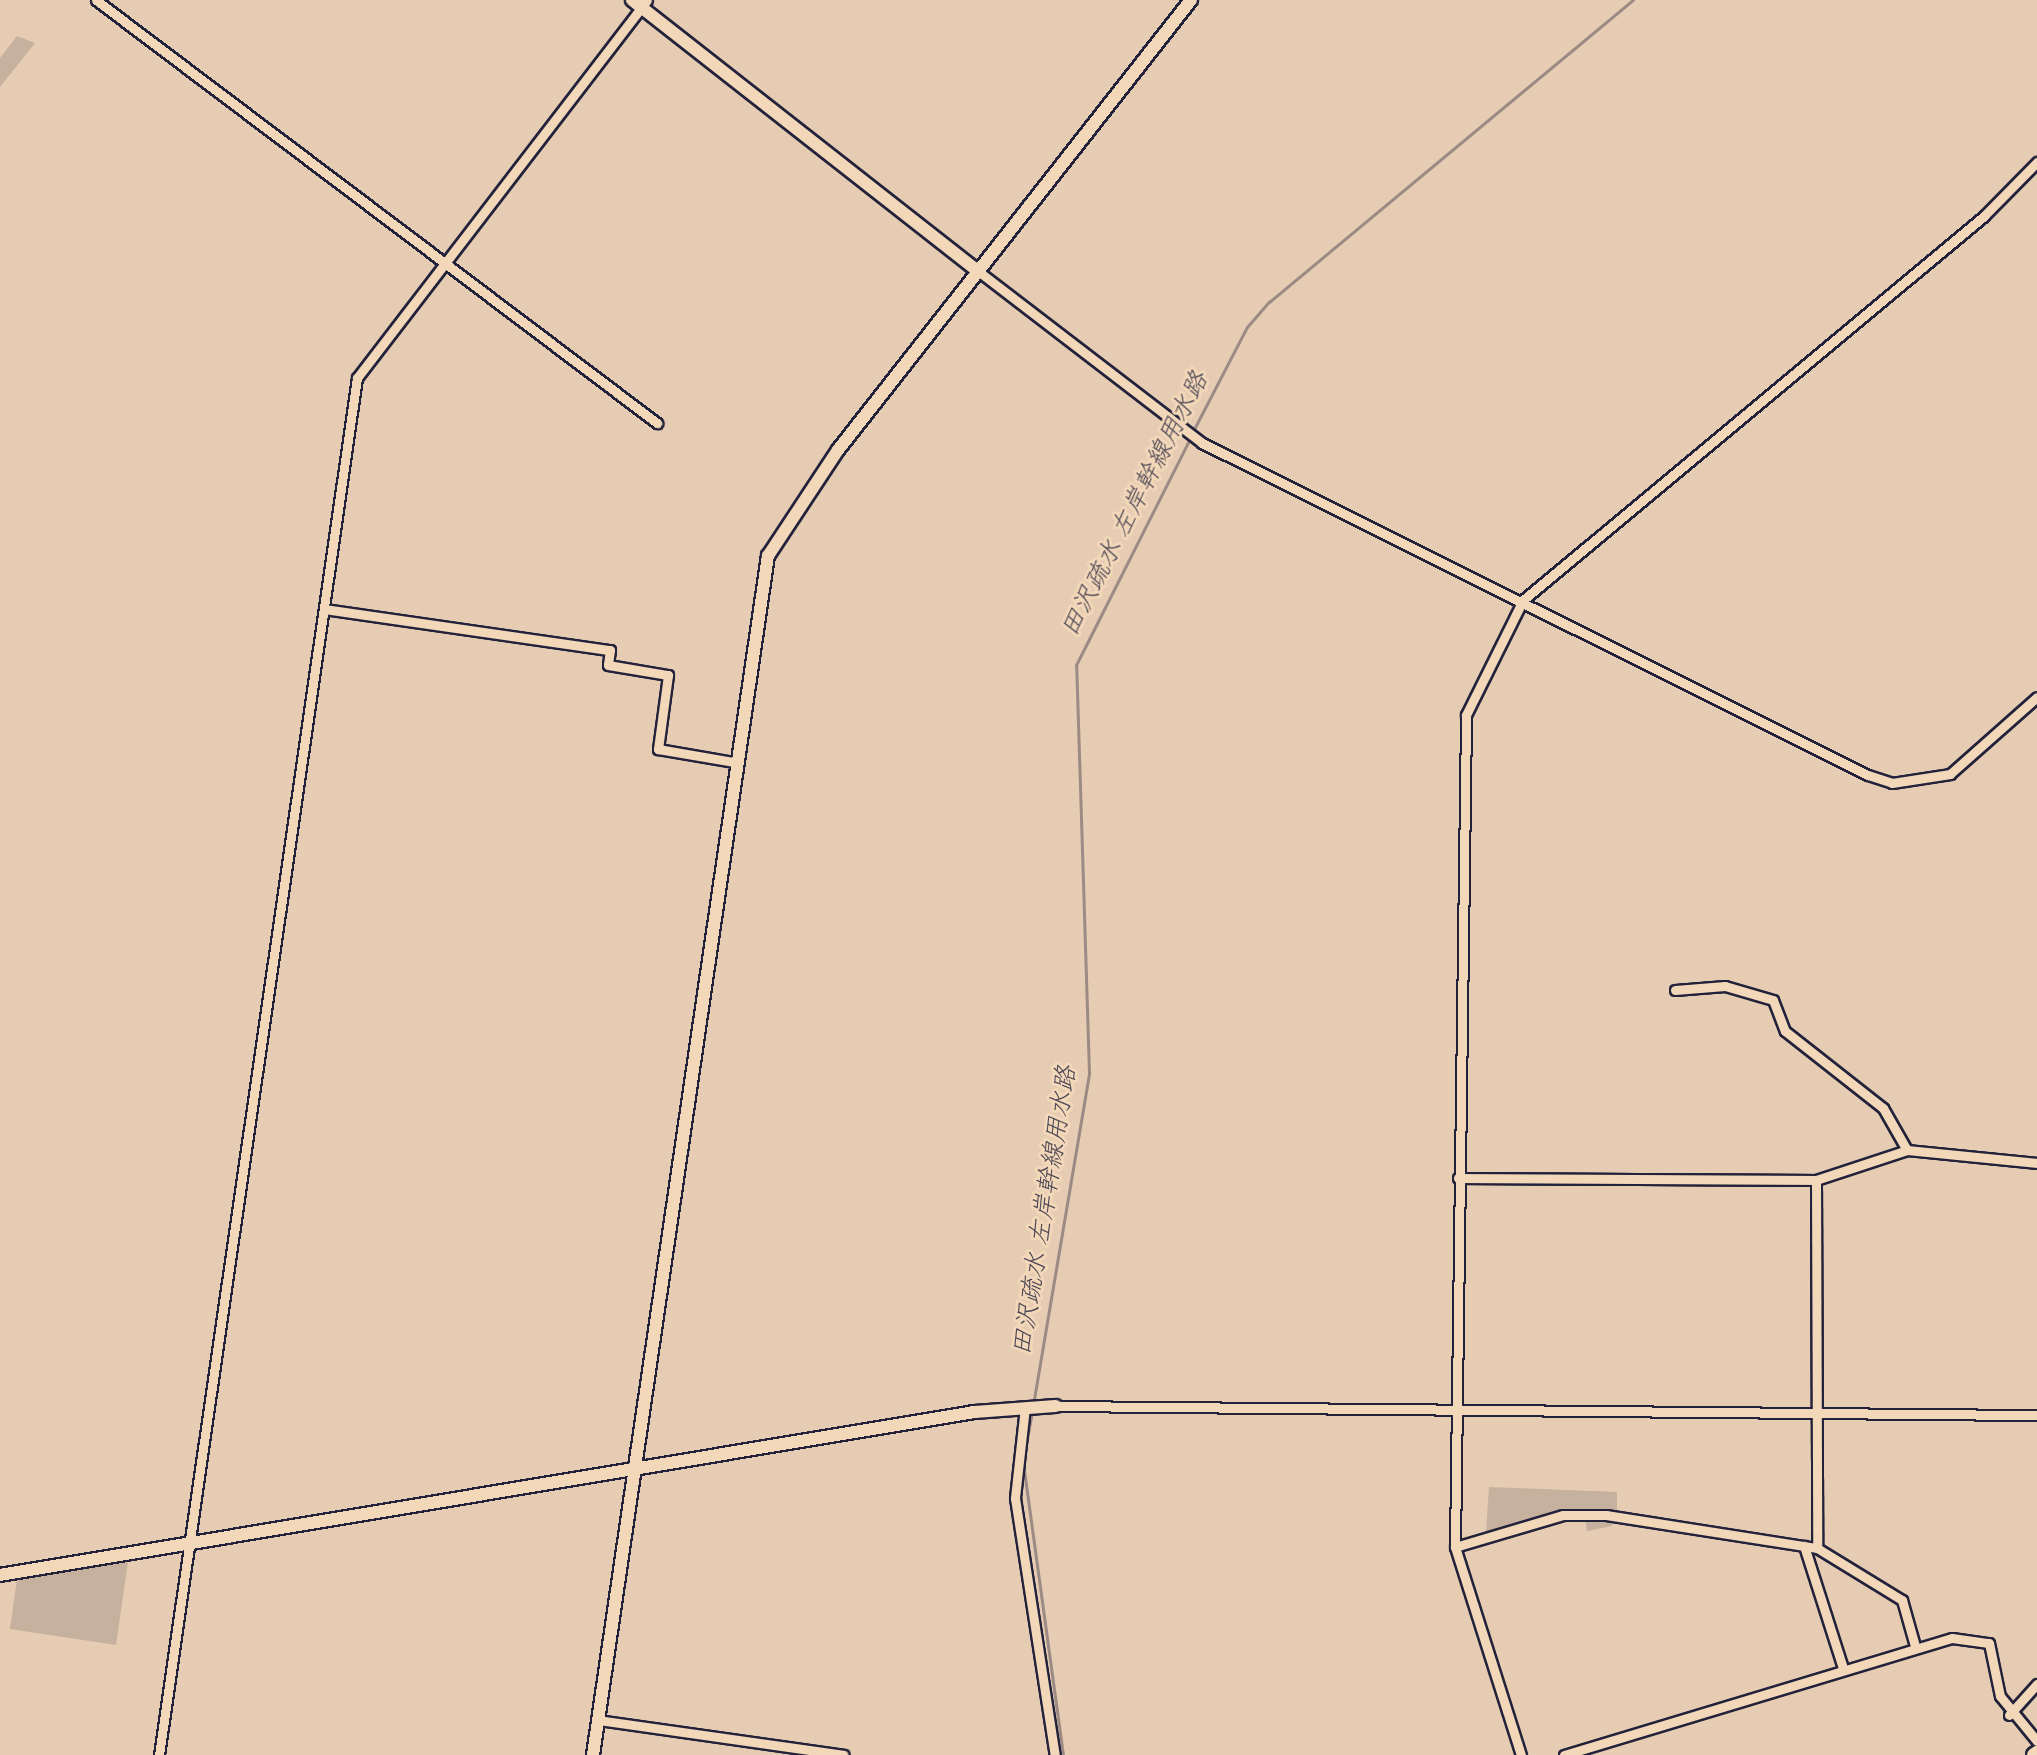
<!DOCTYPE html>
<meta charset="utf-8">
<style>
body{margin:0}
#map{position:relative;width:2037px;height:1755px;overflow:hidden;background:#e6ccb2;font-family:Mynerve,"Klee One",sans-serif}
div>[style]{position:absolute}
.green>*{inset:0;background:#c6b09e}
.stream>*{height:3px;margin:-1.5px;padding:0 1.5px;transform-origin:1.5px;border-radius:1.5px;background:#9b8b84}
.roads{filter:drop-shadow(2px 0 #22223b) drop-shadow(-2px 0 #22223b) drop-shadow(0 2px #22223b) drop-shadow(0 -2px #22223b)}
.street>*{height:9px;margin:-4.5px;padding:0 4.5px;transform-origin:4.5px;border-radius:4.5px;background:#f3d7b9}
.secondary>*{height:12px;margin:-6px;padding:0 6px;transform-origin:6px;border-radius:6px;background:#f3d7b9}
.primary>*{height:14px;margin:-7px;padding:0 7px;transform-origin:7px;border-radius:7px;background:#f3d7b9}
span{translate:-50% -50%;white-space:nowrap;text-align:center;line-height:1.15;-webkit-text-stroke:6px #f3d7b9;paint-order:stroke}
.water-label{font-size:26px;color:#4c4755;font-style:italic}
</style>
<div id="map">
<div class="green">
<i style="clip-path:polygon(17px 36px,35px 43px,0 87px,0 58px)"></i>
<i style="clip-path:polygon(1489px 1487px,1617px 1492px,1617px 1513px,1612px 1526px,1587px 1531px,1585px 1518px,1486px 1532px)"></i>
<i style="clip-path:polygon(128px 1562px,116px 1645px,10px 1629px,17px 1579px)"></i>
</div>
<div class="stream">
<i style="left:1193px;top:431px;width:117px;rotate:-62.6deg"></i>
<i style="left:1247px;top:327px;width:33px;rotate:-49deg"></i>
<i style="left:1269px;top:302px;width:473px;rotate:-39.7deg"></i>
<i style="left:1034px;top:1399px;width:331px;rotate:-80.4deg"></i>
<i style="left:1089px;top:1073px;width:408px;rotate:-91.8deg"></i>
<i style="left:1076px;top:665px;width:254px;rotate:-63.3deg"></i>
<i style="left:1024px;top:1455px;width:44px;rotate:-79.5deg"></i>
<i style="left:1023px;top:1463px;width:295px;rotate:82.2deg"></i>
</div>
<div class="roads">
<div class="street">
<i style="left:96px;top:0;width:703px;rotate:37.02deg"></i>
<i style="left:978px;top:271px;width:282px;rotate:37.5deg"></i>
<i style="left:1202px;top:443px;width:744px;rotate:26.5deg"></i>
<i style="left:1868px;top:775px;width:25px;rotate:18deg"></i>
<i style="left:1892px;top:783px;width:59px;rotate:-8.8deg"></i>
<i style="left:1950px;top:774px;width:116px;rotate:-41.5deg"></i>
<i style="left:324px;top:609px;width:289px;rotate:8.2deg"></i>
<i style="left:610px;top:650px;width:15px;rotate:98deg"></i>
<i style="left:608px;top:665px;width:61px;rotate:9.5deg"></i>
<i style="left:668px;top:675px;width:75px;rotate:97.7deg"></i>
<i style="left:658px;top:749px;width:76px;rotate:9.8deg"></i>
<i style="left:1675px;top:990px;width:50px;rotate:-4.6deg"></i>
<i style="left:1725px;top:986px;width:50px;rotate:16.3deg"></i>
<i style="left:1773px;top:1000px;width:33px;rotate:69deg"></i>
<i style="left:1785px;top:1031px;width:125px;rotate:38.2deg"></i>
<i style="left:1883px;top:1108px;width:48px;rotate:60.3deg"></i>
<i style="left:1458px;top:1178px;width:358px;rotate:0.3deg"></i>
<i style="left:1816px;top:1180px;width:96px;rotate:-18.2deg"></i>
<i style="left:1907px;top:1150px;width:131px;rotate:5.7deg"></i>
<i style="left:1816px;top:1180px;width:368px;rotate:89.8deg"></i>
<i style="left:1056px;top:1406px;width:981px;rotate:0.53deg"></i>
<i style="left:1025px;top:1407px;width:92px;rotate:96.3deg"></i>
<i style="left:1015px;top:1498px;width:260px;rotate:81.2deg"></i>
<i style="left:1804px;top:1546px;width:128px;rotate:72.3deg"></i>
<i style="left:1455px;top:1547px;width:113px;rotate:-16.5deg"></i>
<i style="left:1563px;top:1515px;width:43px"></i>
<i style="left:1606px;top:1515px;width:214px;rotate:8.9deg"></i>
<i style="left:1817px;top:1548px;width:100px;rotate:31.5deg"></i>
<i style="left:1902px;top:1600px;width:48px;rotate:74.2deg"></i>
<i style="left:2009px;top:1715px;width:42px;rotate:-47.9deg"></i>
<i style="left:598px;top:1720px;width:248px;rotate:8.1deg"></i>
<i style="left:159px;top:1755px;width:1391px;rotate:-81.82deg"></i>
<i style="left:357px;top:378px;width:476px;rotate:-52.5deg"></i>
<i style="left:1521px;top:1755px;width:218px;rotate:-107.6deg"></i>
<i style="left:1455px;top:1547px;width:832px;rotate:-89.24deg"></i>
<i style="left:1466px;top:715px;width:128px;rotate:-63.6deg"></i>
<i style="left:1523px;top:600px;width:600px;rotate:-39.79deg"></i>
<i style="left:1984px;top:216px;width:76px;rotate:-45.5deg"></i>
<i style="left:1564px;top:1755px;width:405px;rotate:-16.8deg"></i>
<i style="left:1952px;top:1638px;width:37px;rotate:8deg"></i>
<i style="left:1989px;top:1643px;width:54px;rotate:78.3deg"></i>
<i style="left:2000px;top:1696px;width:58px;rotate:50.6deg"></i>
</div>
<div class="secondary">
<i style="left:632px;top:0;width:439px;rotate:38.1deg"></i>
<i style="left:0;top:1575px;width:988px;rotate:-9.5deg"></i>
<i style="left:974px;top:1412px;width:82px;rotate:-4.2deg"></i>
<i style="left:593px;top:1755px;width:1212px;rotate:-81.7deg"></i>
<i style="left:768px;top:556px;width:127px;rotate:-56.6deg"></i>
<i style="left:838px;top:450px;width:572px;rotate:-51.89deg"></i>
</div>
<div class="primary">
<i style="left:2034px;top:1755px;width:4px;rotate:-34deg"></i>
</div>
</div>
<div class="water-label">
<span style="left:1136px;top:505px;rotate:-63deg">田沢疏水 左岸幹線用水路</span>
<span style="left:1046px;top:1211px;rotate:-81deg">田沢疏水 左岸幹線用水路</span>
</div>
</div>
